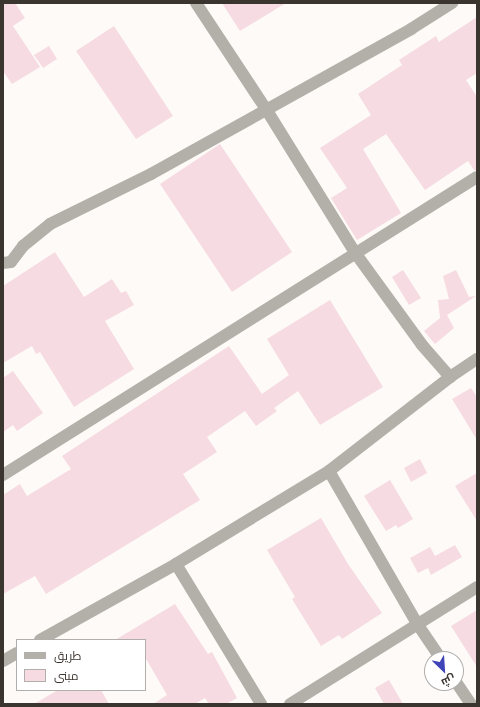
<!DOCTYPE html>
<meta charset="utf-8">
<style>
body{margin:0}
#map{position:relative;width:480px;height:707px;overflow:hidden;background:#fdfaf7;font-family:Poppins,Cairo,sans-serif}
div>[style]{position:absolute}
.building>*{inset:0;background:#f7dbe2}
.street>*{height:12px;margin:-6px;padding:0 6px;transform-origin:6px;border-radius:6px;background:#b3b0a9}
span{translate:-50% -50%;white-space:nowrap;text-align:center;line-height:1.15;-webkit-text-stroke:4px #fff;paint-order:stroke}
.frame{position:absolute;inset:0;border:4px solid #3b3530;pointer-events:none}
.legend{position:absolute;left:16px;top:639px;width:130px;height:52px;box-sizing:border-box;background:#fff;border:1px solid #b1aeac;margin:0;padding:5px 7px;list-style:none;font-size:12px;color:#3b3530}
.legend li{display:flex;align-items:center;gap:8px;height:20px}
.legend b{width:20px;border:1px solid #b1aeac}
.north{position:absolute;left:424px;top:651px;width:40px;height:40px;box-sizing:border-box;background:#fff;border:1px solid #b1aeac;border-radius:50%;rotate:155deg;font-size:11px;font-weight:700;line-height:16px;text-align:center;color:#3b3530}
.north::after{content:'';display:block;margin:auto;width:14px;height:18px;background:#3f44b9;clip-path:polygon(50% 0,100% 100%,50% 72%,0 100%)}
</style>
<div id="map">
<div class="building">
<i style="clip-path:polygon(3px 3px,15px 3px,25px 18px,13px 26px,40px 67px,12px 84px,3px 71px)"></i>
<i style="clip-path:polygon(222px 3px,286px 3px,240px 31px)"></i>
<i style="clip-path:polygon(477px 17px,477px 73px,466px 80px,477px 97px,477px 170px,474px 170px,468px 161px,425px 190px,386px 134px,363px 149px,401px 213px,357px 240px,331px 198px,347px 188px,320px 148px,371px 115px,358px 94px,402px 65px,399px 60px,436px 36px,439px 42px)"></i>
<i style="clip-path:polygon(114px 26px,173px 116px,136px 139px,76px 51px)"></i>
<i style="clip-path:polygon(49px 46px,57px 59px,43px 68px,34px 55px)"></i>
<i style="clip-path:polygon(220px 144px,292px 252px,232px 292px,160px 184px)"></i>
<i style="clip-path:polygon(55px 252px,84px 297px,112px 279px,121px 293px,126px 291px,134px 305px,105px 321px,134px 369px,74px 407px,40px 352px,36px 354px,32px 346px,3px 363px,3px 286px)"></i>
<i style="clip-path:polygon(403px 270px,421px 298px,409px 305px,392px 277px)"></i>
<i style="clip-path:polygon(456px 270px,469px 297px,476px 296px,447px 315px,454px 328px,435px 344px,424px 331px,440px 318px,438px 300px,449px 299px,443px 276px)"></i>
<i style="clip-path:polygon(330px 300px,383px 387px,320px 425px,298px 391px,274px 408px,277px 411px,256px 426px,245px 411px,207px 437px,217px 452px,183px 474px,200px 500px,46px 594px,35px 576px,3px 594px,3px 495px,20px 484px,27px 496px,71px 469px,62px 456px,229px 346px,262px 394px,289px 375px,267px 339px)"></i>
<i style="clip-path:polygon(13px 371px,43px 413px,17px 431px,13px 425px,3px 432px,3px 378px)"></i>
<i style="clip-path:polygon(471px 388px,477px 397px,477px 440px,452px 399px)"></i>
<i style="clip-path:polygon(420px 459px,427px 473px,411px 482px,404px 468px)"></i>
<i style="clip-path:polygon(477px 473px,477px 521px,455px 486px)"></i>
<i style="clip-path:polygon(390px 480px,413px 519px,398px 528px,396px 525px,386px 531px,364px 496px)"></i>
<i style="clip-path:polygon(321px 518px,348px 564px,382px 613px,342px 639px,339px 635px,321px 646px,292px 599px,295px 597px,267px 550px)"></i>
<i style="clip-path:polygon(455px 545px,462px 557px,431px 575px,428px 568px,418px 573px,410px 558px,430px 547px,435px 556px)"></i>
<i style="clip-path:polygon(175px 604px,208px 654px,212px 652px,237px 698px,226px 704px,209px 704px,205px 698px,195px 704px,153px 704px,167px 695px,145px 657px,145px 640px,115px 640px)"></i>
<i style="clip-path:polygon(477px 610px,477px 667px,451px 626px)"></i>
<i style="clip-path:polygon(389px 680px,403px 704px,384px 704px,375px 688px)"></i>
<i style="clip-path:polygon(58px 690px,101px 690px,109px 704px,34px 704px)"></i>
</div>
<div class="street">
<i style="left:196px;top:3px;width:127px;rotate:56.6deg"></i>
<i style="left:266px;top:109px;width:171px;rotate:58.2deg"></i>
<i style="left:356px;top:254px;width:112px;rotate:54deg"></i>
<i style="left:422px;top:345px;width:43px;rotate:48.8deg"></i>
<i style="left:3px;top:263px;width:8px;rotate:-7deg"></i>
<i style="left:11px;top:262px;width:20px;rotate:-53deg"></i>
<i style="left:23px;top:246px;width:35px;rotate:-39deg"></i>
<i style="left:50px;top:224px;width:113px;rotate:-26.3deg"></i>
<i style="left:151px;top:174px;width:298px;rotate:-29.1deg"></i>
<i style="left:411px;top:29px;width:49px;rotate:-32.4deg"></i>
<i style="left:329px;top:471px;width:178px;rotate:60deg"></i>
<i style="left:418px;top:625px;width:41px;rotate:55.9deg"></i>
<i style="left:3px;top:475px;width:560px;rotate:-32.16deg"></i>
<i style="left:176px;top:564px;width:164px;rotate:58.7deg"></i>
<i style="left:40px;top:640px;width:156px;rotate:-29.2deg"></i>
<i style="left:176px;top:564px;width:179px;rotate:-31.3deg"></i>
<i style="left:329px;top:471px;width:153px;rotate:-37.8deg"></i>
<i style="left:450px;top:377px;width:32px;rotate:-34deg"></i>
<i style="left:3px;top:661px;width:16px;rotate:-30deg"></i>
<i style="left:456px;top:682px;width:27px;rotate:56deg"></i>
<i style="left:290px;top:704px;width:221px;rotate:-32deg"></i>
</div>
<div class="frame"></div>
<ul class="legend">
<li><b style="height:5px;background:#b3b0a9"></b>طريق</li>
<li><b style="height:11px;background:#f7dbe2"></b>مبنى</li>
</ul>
<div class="north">ش</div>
</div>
